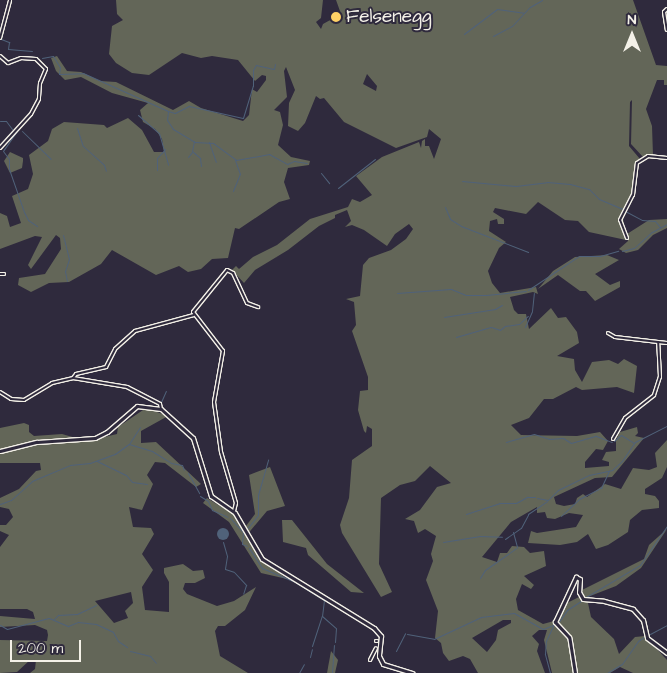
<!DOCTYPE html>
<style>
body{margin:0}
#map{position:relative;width:667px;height:673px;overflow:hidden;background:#2f2a3d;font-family:"Architects Daughter",sans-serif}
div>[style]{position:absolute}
.green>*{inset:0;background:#636658}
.water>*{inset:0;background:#50627a}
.round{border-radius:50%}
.stream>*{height:1px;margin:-0.5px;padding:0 0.5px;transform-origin:0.5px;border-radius:0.5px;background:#50627a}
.roads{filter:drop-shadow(1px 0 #f4f1e8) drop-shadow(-1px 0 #f4f1e8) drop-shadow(0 1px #f4f1e8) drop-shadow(0 -1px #f4f1e8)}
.street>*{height:2px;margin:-1px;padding:0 1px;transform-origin:1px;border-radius:1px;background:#2f2a3d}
.secondary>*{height:3px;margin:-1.5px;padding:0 1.5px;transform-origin:1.5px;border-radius:1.5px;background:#2f2a3d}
.dots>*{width:14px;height:14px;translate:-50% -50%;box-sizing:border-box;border:2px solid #2f2a3d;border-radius:50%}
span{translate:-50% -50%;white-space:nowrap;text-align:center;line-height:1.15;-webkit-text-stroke:4px #2f2a3d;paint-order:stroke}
.poi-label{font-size:19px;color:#f4f1e8}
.left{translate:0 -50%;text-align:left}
.north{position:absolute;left:607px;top:10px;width:50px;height:50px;-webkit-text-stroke:4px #2f2a3d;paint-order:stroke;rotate:0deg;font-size:14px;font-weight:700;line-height:20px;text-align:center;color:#f4f1e8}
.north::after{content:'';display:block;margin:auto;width:18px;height:22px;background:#f4f1e8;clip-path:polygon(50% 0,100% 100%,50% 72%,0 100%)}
.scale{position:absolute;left:10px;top:640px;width:71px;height:22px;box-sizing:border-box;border:2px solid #f4f1e8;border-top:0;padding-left:6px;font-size:15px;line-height:18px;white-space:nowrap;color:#f4f1e8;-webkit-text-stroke:4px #2f2a3d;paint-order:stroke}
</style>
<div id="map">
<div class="green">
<i style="clip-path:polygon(evenodd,116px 0,323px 0,321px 18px,316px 22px,321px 29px,323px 24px,341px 14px,336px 0,633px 0,656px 65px,667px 66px,667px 85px,664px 85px,664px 80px,657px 80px,646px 109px,652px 126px,653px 155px,643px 157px,631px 144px,632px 100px,630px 102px,629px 146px,640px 159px,635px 163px,632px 197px,622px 211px,626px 240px,589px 232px,578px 221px,565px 220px,538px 202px,526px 214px,495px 208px,493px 212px,504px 219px,504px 224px,498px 224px,497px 219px,490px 221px,489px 231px,506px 242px,499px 248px,488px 271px,492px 283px,500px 293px,536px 287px,538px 294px,533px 292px,510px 297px,514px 310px,518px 314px,526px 314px,529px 329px,551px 308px,558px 318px,566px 317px,577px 332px,579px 343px,557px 356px,574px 359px,575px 370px,582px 382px,592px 362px,609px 360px,618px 364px,624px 359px,637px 366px,634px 393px,617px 387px,582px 390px,576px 387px,553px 399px,544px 399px,529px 418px,511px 425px,521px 435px,577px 436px,600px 432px,608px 441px,603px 450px,596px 449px,585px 462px,585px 468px,609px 466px,609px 462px,602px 460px,606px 452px,616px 451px,616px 440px,620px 432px,637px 427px,638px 433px,635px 436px,644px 438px,612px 477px,595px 478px,554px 497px,556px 504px,564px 506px,575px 504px,577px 498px,583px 494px,587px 497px,605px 484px,621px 489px,633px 468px,649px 470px,657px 467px,655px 453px,667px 440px,667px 467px,662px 478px,645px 489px,645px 494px,655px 496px,659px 501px,659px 508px,642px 510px,630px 520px,628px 532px,608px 545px,596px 549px,588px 534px,577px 542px,560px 545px,528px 543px,531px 531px,537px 533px,576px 527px,583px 515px,569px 513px,555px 519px,547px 518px,545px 512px,537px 513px,537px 507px,511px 522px,482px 557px,497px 562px,500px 553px,507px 553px,512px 546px,524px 547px,530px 553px,544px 551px,546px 566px,524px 576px,534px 585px,531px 589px,522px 584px,516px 599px,518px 610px,543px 624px,554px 621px,562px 629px,568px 637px,574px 673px,552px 673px,544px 640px,547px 630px,539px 630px,532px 636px,539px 644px,537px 651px,545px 673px,478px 673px,470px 659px,463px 656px,449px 661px,443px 653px,441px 643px,435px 638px,438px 611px,426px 580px,433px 561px,431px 554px,436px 536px,425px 529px,418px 533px,414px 521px,405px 519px,420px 510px,437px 487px,451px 483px,430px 466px,415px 481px,400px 485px,381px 498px,379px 564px,392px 592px,381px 597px,342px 533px,340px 525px,349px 498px,352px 460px,372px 446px,372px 429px,367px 426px,366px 433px,364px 431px,358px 410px,360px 391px,368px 390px,368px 377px,352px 331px,356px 325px,354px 302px,346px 299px,360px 296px,363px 265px,369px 258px,391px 250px,406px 239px,413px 229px,409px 224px,395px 234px,387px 246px,364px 230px,352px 225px,345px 227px,351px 221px,347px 210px,335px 215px,335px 218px,319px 226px,288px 250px,255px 270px,244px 283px,232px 270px,236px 266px,239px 269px,253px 257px,277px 245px,310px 219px,348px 207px,352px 199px,360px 202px,372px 195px,356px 176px,382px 157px,419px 142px,421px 148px,422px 141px,425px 139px,425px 146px,429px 146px,434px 159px,441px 139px,429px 129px,427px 137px,396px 148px,344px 122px,324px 98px,320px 99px,316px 96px,305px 123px,298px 131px,288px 126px,289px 103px,295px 90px,286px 67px,284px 71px,287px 97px,274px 110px,280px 112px,283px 125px,278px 145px,291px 157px,310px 161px,309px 165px,288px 168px,284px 182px,290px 199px,279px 202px,239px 229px,235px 228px,228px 258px,212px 259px,201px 269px,188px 272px,179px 266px,156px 275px,112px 250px,101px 264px,69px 282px,49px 283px,31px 292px,18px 285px,19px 278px,45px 274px,61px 249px,60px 238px,56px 235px,31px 269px,28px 265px,42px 237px,35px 236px,0 249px,0 213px,7px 216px,10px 227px,21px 223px,12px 196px,28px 189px,33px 174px,29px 155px,48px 141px,52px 129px,64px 122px,104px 125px,107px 128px,128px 118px,142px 130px,154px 152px,164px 152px,162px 139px,155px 129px,143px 122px,140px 110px,148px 103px,112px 93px,81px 77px,65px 80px,56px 71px,51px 58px,57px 56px,67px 71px,81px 72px,100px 81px,116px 82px,173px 110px,189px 101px,201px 108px,243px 121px,249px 115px,252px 89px,257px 92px,266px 80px,266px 76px,262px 75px,255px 81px,238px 60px,212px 56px,201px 58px,182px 53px,149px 75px,132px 73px,116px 63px,109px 54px,112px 26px,123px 20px,117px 14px,116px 0,367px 74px,377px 86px,376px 91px,363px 84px,367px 74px,116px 0,503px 620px,511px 620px,511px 623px,498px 630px,496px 640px,487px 652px,472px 638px,503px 620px)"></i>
<i style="clip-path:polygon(10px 152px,23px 158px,23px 161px,22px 168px,10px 173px,4px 161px)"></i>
<i style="clip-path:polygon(667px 219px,667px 228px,653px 235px,638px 250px,626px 253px,619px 249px,628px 241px,627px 234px,649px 220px)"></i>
<i style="clip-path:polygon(607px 255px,619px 260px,595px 274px,610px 285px,620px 281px,620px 287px,595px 301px,586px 291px,580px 291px,558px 275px,538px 289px,553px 271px,575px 257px)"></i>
<i style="clip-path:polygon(evenodd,146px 408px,168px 416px,141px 431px,141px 443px,156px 442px,201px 484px,196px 487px,165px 463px,155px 462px,147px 475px,153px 484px,142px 510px,129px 507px,133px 527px,151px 528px,154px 534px,142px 554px,153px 570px,142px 587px,145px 610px,169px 612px,169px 582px,164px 573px,164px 568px,183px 564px,193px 571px,203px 570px,205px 578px,195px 583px,185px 583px,183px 589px,187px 594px,217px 606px,234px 601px,256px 587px,245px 610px,225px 626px,218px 626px,215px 631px,220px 656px,248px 673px,30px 673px,35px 669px,36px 660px,30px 660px,17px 672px,0 673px,0 640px,47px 641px,48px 635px,47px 630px,35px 625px,0 627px,0 616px,35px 619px,33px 612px,27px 609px,0 609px,0 547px,9px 535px,0 531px,0 525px,6px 525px,13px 517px,9px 509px,0 507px,0 498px,19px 489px,36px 471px,41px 470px,40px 463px,0 463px,0 428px,24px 423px,29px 425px,29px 432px,34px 436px,62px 434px,83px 440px,96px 439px,117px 434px,118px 427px,146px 408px,131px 592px,133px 603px,125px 611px,128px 618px,114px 623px,95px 601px,131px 592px)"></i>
<i style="clip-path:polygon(270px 467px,285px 506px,267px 511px,246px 536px,261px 559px,287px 579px,261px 573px,229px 522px,203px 503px,207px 498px,236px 516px,243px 530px,255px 514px,249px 475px)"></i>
<i style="clip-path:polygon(282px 520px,292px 520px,327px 564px,364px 593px,351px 592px,308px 555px,306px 548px,283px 542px)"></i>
<i style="clip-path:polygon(667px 529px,641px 568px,616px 586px,585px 598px,582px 590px,644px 559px,649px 545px)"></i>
<i style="clip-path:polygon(579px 597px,588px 603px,591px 617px,614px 639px,619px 654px,635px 637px,645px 636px,667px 660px,667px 673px,633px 673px,620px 667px,610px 673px,577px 673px,572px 639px,556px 621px,563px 605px)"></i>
<i style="clip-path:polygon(331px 651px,338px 660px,335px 673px,327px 673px)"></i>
</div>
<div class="water">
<i class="round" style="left:217px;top:528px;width:12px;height:12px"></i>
</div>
<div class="stream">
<i style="left:464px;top:34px;width:41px;rotate:-37.1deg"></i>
<i style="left:497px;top:9px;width:27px;rotate:8deg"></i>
<i style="left:493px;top:36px;width:21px;rotate:-28deg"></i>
<i style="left:512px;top:26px;width:26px;rotate:-47deg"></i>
<i style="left:530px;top:7px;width:14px;rotate:-30deg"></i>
<i style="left:1px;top:39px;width:9px;rotate:21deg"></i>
<i style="left:9px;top:42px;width:7px;rotate:98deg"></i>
<i style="left:8px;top:49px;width:24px;rotate:5deg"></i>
<i style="left:42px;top:58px;width:11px;rotate:-10deg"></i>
<i style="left:53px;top:56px;width:13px;rotate:58deg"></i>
<i style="left:60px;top:67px;width:7px;rotate:98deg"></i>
<i style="left:59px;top:74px;width:24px;rotate:-2deg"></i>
<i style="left:83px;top:73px;width:93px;rotate:24.1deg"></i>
<i style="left:168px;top:111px;width:9px;rotate:96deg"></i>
<i style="left:167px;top:120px;width:11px;rotate:56deg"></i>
<i style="left:173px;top:129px;width:26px;rotate:31deg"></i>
<i style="left:195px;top:142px;width:18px;rotate:3deg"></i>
<i style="left:213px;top:143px;width:29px;rotate:36deg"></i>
<i style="left:236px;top:160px;width:34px;rotate:-10deg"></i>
<i style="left:269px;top:154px;width:21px;rotate:29deg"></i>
<i style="left:287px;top:164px;width:8px;rotate:-23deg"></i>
<i style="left:294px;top:161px;width:13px;rotate:9deg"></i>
<i style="left:168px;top:111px;width:7px;rotate:16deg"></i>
<i style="left:175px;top:113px;width:16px;rotate:-27deg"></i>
<i style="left:189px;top:106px;width:55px;rotate:12.5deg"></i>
<i style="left:243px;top:118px;width:34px;rotate:-73deg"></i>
<i style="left:253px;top:86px;width:16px;rotate:-90deg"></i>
<i style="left:253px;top:70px;width:6px;rotate:-59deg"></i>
<i style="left:256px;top:65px;width:18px;rotate:13deg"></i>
<i style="left:274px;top:69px;width:5px;rotate:-79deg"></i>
<i style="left:138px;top:115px;width:28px;rotate:41deg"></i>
<i style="left:159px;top:133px;width:33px;rotate:74deg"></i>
<i style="left:0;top:121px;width:6px"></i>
<i style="left:6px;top:121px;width:10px;rotate:53deg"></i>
<i style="left:77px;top:128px;width:19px;rotate:72deg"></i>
<i style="left:83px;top:146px;width:28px;rotate:42deg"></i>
<i style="left:104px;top:165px;width:6px;rotate:72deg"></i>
<i style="left:17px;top:131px;width:24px;rotate:125deg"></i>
<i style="left:3px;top:151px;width:10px;rotate:53deg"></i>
<i style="left:9px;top:159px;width:10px;rotate:90deg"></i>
<i style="left:9px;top:169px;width:46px;rotate:70.8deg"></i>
<i style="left:24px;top:212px;width:9px;rotate:63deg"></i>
<i style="left:28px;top:220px;width:11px;rotate:34deg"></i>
<i style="left:22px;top:131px;width:40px;rotate:44deg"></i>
<i style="left:194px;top:141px;width:10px;rotate:101deg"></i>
<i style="left:192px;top:151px;width:11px;rotate:41deg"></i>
<i style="left:200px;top:158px;width:8px;rotate:83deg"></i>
<i style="left:209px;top:142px;width:21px;rotate:71deg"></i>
<i style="left:188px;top:157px;width:6px;rotate:-51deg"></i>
<i style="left:157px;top:170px;width:12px;rotate:-90deg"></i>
<i style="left:157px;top:158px;width:12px;rotate:-48deg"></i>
<i style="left:321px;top:173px;width:13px;rotate:51deg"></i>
<i style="left:462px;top:181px;width:54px;rotate:5.3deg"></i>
<i style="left:516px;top:186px;width:31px;rotate:-7deg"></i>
<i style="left:547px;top:182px;width:23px;rotate:5deg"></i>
<i style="left:570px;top:184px;width:20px;rotate:15deg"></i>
<i style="left:589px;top:189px;width:14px;rotate:45deg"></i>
<i style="left:599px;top:199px;width:25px;rotate:23deg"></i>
<i style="left:338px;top:188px;width:47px;rotate:-38.1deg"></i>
<i style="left:233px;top:191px;width:18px;rotate:-68deg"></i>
<i style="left:240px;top:174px;width:15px;rotate:-110deg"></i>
<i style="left:445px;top:207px;width:13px;rotate:67deg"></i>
<i style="left:450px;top:219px;width:13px;rotate:32deg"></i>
<i style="left:461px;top:226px;width:72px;rotate:21.2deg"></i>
<i style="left:625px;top:211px;width:19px;rotate:28deg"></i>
<i style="left:642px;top:220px;width:13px;rotate:4deg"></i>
<i style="left:655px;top:221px;width:8px;rotate:50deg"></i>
<i style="left:63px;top:235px;width:25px;rotate:76deg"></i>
<i style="left:69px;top:259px;width:13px;rotate:108deg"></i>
<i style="left:65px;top:271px;width:10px;rotate:79deg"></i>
<i style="left:622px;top:251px;width:12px;rotate:-14deg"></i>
<i style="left:634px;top:248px;width:24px;rotate:-42deg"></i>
<i style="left:652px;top:232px;width:17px;rotate:-28deg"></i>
<i style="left:528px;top:290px;width:61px;rotate:-33.7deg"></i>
<i style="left:579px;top:256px;width:21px"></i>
<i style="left:600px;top:256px;width:19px;rotate:-16deg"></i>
<i style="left:397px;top:293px;width:54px;rotate:-4.2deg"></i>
<i style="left:451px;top:289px;width:16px;rotate:22deg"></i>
<i style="left:466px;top:295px;width:20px"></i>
<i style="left:486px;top:295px;width:40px;rotate:-5.7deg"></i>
<i style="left:444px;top:317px;width:52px;rotate:-8.9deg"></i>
<i style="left:495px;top:309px;width:8px;rotate:-30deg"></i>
<i style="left:525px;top:327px;width:17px;rotate:-66deg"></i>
<i style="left:532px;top:311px;width:18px;rotate:-84deg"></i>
<i style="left:456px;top:337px;width:36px;rotate:-16deg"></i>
<i style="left:491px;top:327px;width:9px;rotate:18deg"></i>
<i style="left:500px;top:330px;width:6px;rotate:-39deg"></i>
<i style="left:505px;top:326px;width:14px;rotate:-8deg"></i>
<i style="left:519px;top:324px;width:12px;rotate:-42deg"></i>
<i style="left:161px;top:402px;width:12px;rotate:-66deg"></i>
<i style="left:614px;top:441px;width:9px;rotate:-41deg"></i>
<i style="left:621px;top:435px;width:15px;rotate:32deg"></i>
<i style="left:506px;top:442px;width:29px;rotate:-16deg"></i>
<i style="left:534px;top:434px;width:16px;rotate:18deg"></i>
<i style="left:549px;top:439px;width:14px;rotate:-4deg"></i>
<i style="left:563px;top:438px;width:9px;rotate:32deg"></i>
<i style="left:571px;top:443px;width:26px;rotate:-16deg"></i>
<i style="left:596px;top:436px;width:17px;rotate:21deg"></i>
<i style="left:129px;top:444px;width:20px;rotate:-57deg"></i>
<i style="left:97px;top:461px;width:32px;rotate:26deg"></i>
<i style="left:126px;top:475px;width:9px;rotate:49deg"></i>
<i style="left:132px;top:482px;width:15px;rotate:8deg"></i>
<i style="left:188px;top:473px;width:23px;rotate:61deg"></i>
<i style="left:200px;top:496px;width:9px;rotate:32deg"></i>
<i style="left:208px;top:501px;width:10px;rotate:66deg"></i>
<i style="left:212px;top:510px;width:17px;rotate:24deg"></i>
<i style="left:537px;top:498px;width:11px;rotate:10deg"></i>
<i style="left:548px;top:500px;width:14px;rotate:-45deg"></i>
<i style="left:558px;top:490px;width:34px;rotate:-26deg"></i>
<i style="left:589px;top:475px;width:24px;rotate:-12deg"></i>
<i style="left:612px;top:470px;width:13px;rotate:-42deg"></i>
<i style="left:622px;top:461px;width:23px;rotate:-56deg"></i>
<i style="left:635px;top:442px;width:36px;rotate:-27deg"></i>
<i style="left:0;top:504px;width:12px;rotate:-20deg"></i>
<i style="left:11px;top:500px;width:28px;rotate:-42deg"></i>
<i style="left:32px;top:481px;width:41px;rotate:-22.8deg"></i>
<i style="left:70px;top:465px;width:20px;rotate:-6deg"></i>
<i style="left:90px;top:463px;width:27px;rotate:-20deg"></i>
<i style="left:115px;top:454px;width:17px;rotate:-36deg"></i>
<i style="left:129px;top:444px;width:24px;rotate:17deg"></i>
<i style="left:152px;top:451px;width:22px;rotate:32deg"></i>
<i style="left:171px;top:463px;width:11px;rotate:10deg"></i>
<i style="left:182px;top:465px;width:5px;rotate:68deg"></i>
<i style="left:466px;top:514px;width:35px;rotate:-18deg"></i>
<i style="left:499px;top:503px;width:17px"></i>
<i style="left:516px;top:503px;width:13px;rotate:-29deg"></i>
<i style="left:527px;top:497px;width:8px"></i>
<i style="left:528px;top:514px;width:23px;rotate:-34deg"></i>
<i style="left:561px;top:516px;width:25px;rotate:-43deg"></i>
<i style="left:579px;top:499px;width:25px;rotate:-27deg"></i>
<i style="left:601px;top:488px;width:19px;rotate:-65deg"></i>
<i style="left:230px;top:518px;width:19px;rotate:47deg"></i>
<i style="left:243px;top:532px;width:12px;rotate:95deg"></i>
<i style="left:242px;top:544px;width:5px;rotate:22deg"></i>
<i style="left:246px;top:530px;width:19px;rotate:-51deg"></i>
<i style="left:258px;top:515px;width:20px;rotate:-90deg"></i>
<i style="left:258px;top:495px;width:37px;rotate:-74deg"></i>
<i style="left:513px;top:532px;width:16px;rotate:75deg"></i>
<i style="left:505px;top:539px;width:19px;rotate:-35deg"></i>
<i style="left:521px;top:528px;width:15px;rotate:-62deg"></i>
<i style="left:223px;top:542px;width:15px;rotate:74deg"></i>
<i style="left:227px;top:556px;width:13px;rotate:99deg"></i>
<i style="left:225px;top:569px;width:9px;rotate:18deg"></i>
<i style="left:234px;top:572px;width:18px;rotate:47deg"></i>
<i style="left:246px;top:585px;width:9px;rotate:108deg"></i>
<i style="left:443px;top:542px;width:36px;rotate:-9deg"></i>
<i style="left:479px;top:536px;width:23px;rotate:2deg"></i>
<i style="left:249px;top:548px;width:24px;rotate:57deg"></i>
<i style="left:262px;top:568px;width:36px;rotate:23deg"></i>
<i style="left:295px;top:582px;width:34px;rotate:32deg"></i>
<i style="left:324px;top:600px;width:16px;rotate:97deg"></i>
<i style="left:322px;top:616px;width:18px;rotate:41deg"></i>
<i style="left:336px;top:628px;width:14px;rotate:94deg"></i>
<i style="left:480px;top:578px;width:9px;rotate:-58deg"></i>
<i style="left:485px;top:570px;width:38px;rotate:-35deg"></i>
<i style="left:586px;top:597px;width:63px;rotate:-30.7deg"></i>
<i style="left:640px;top:565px;width:47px;rotate:-55.3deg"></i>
<i style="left:54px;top:619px;width:6px;rotate:-45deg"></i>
<i style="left:58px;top:615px;width:19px;rotate:-3deg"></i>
<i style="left:77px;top:614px;width:21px;rotate:-25deg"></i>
<i style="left:558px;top:623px;width:16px;rotate:-55deg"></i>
<i style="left:567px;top:610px;width:17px;rotate:-33deg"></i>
<i style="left:0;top:625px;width:8px;rotate:30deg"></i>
<i style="left:7px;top:629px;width:43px;rotate:-14.7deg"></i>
<i style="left:49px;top:618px;width:21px;rotate:23deg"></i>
<i style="left:68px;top:626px;width:11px;rotate:-22deg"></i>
<i style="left:78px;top:622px;width:18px;rotate:6deg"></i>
<i style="left:96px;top:624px;width:19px;rotate:25deg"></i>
<i style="left:113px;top:632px;width:10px;rotate:61deg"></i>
<i style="left:118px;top:641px;width:11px;rotate:34deg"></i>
<i style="left:407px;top:634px;width:27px;rotate:10deg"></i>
<i style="left:434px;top:639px;width:52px;rotate:-25.1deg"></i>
<i style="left:481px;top:617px;width:33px;rotate:-7deg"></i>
<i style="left:514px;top:613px;width:33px;rotate:29deg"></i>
<i style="left:543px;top:629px;width:11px;rotate:-22deg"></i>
<i style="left:650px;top:634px;width:19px;rotate:-28deg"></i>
<i style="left:312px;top:646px;width:32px;rotate:-72deg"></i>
<i style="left:130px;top:651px;width:21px;rotate:14deg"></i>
<i style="left:150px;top:656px;width:9px;rotate:49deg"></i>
<i style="left:396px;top:651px;width:20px;rotate:-63deg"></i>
<i style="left:310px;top:657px;width:8px;rotate:-76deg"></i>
<i style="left:299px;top:673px;width:10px;rotate:-61deg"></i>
<i style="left:332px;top:673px;width:28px;rotate:-86deg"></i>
<i style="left:550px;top:673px;width:20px;rotate:-105deg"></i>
<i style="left:545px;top:654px;width:13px;rotate:-86deg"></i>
<i style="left:546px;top:641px;width:17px;rotate:-65deg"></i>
<i style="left:607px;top:673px;width:17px;rotate:-31deg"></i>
<i style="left:622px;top:664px;width:28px;rotate:-55deg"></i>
<i style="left:638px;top:641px;width:7px;rotate:-34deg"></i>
</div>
<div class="roads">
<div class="street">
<i style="left:667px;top:9px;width:4px;rotate:135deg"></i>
<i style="left:664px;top:12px;width:18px;rotate:81deg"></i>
<i style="left:0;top:38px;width:39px;rotate:-75deg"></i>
<i style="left:0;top:56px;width:11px;rotate:41deg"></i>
<i style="left:8px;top:63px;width:14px;rotate:-21deg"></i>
<i style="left:21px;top:58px;width:15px;rotate:4deg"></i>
<i style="left:36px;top:59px;width:14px;rotate:45deg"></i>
<i style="left:46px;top:69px;width:15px;rotate:113deg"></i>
<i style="left:40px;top:83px;width:16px;rotate:94deg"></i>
<i style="left:39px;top:99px;width:17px;rotate:118deg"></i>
<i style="left:31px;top:114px;width:46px;rotate:132.4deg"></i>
<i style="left:627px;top:238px;width:19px;rotate:-111deg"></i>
<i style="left:620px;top:220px;width:28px;rotate:-63deg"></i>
<i style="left:633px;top:195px;width:32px;rotate:-83deg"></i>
<i style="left:637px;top:163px;width:13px;rotate:-32deg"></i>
<i style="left:648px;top:156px;width:19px;rotate:6deg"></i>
<i style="left:0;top:274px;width:4px"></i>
<i style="left:608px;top:333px;width:8px;rotate:30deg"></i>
<i style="left:615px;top:337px;width:52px;rotate:6.6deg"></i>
<i style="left:73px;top:378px;width:5px;rotate:-53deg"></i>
<i style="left:76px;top:374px;width:31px;rotate:-13deg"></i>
<i style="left:106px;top:367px;width:20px;rotate:-63deg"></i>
<i style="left:115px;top:349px;width:27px;rotate:-42deg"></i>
<i style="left:135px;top:331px;width:61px;rotate:-15.2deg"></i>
<i style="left:0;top:392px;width:13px;rotate:32deg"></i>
<i style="left:11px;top:399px;width:13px;rotate:4deg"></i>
<i style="left:24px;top:400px;width:33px;rotate:-31deg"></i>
<i style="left:52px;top:383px;width:22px;rotate:-13deg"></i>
<i style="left:73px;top:378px;width:55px;rotate:9.5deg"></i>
<i style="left:127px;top:387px;width:37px;rotate:27deg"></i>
<i style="left:160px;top:404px;width:5px;rotate:79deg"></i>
<i style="left:613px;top:439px;width:24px;rotate:-60deg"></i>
<i style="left:625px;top:418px;width:37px;rotate:-38deg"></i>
<i style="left:654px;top:395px;width:19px;rotate:-72deg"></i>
<i style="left:660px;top:377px;width:35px;rotate:-93deg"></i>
<i style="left:234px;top:511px;width:8px;rotate:-76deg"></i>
<i style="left:236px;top:503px;width:53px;rotate:-106.4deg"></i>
<i style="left:221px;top:452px;width:50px;rotate:-98deg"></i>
<i style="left:214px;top:402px;width:52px;rotate:-80deg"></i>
<i style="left:223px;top:351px;width:49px;rotate:-127.6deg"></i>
<i style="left:193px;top:312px;width:54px;rotate:-51deg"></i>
<i style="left:227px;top:270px;width:7px;rotate:27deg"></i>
<i style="left:233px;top:273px;width:33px;rotate:65deg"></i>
<i style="left:247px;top:303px;width:12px;rotate:20deg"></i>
<i style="left:376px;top:641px;width:1px"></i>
<i style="left:370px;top:660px;width:13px;rotate:-63deg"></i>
</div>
<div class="secondary">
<i style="left:0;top:451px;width:38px;rotate:-14deg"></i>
<i style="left:37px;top:442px;width:58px;rotate:-3.9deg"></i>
<i style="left:95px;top:438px;width:13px;rotate:-27deg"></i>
<i style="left:107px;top:432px;width:40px;rotate:-41deg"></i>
<i style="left:137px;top:406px;width:24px;rotate:7deg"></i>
<i style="left:161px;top:409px;width:43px;rotate:42.2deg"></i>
<i style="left:193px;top:438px;width:61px;rotate:72.8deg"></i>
<i style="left:211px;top:496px;width:29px;rotate:35deg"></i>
<i style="left:235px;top:513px;width:53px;rotate:59.6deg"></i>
<i style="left:262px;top:559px;width:132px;rotate:31.6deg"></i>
<i style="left:374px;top:628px;width:11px;rotate:49deg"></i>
<i style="left:381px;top:636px;width:20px;rotate:96deg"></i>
<i style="left:379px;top:656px;width:9px;rotate:63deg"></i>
<i style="left:383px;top:664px;width:31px;rotate:17deg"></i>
<i style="left:575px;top:673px;width:36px;rotate:-99deg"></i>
<i style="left:569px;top:637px;width:21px;rotate:-133deg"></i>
<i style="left:555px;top:622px;width:50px;rotate:-65deg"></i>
<i style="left:576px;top:577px;width:4px;rotate:27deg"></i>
<i style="left:580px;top:579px;width:13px;rotate:94deg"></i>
<i style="left:579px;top:592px;width:8px;rotate:60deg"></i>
<i style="left:583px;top:599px;width:21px;rotate:5deg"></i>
<i style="left:604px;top:601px;width:30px;rotate:15deg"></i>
<i style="left:633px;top:609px;width:15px;rotate:48deg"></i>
<i style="left:643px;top:620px;width:18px;rotate:77deg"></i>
<i style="left:647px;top:638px;width:25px;rotate:37deg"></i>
</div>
</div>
<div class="dots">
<i style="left:336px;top:17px;background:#ffd166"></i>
</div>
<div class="poi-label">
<span class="left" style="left:346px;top:17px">Felsenegg</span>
</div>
<div class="north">N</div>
<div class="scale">200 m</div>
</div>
